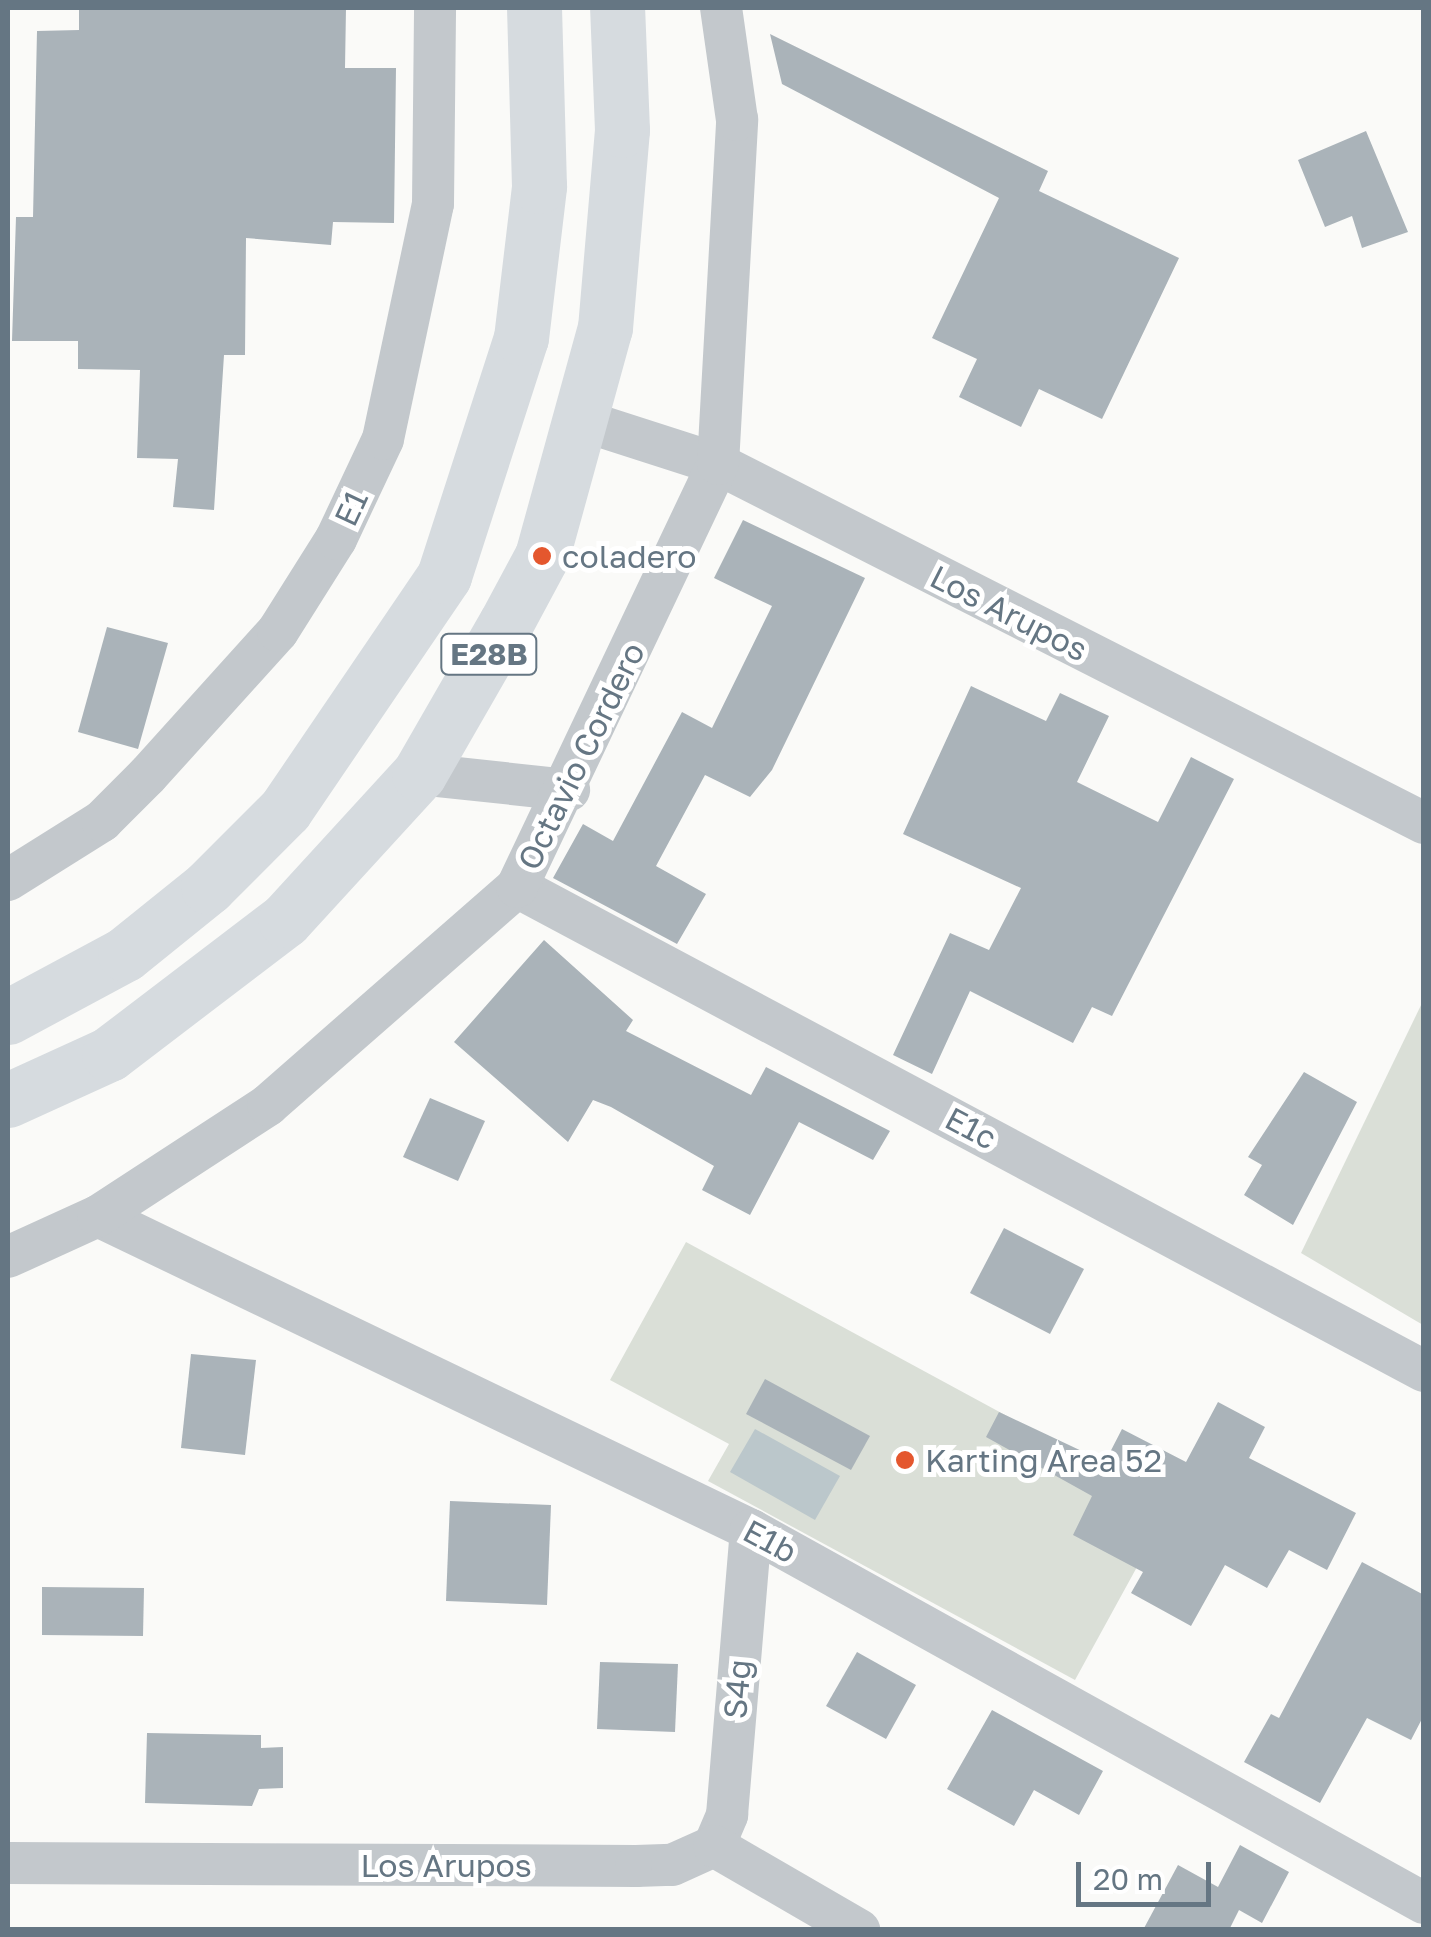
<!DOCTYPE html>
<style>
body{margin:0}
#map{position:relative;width:1431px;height:1937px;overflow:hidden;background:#fafaf8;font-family:"Golos Text",sans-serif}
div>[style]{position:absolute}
.green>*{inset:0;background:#dadfd7}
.water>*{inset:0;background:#bbc7cb}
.building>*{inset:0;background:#aab3b9}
.street>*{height:42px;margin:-21px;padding:0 21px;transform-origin:21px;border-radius:21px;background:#c3c8cc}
.highway>*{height:55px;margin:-27.5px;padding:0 27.5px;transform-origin:27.5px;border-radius:27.5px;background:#d6dbdf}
.dots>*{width:28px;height:28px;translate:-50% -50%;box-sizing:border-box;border:5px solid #fff;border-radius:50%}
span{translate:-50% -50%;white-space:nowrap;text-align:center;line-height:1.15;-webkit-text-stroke:10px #fff;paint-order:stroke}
.shield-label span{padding:2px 8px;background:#fff;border:2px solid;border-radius:8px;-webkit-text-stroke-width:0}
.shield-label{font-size:30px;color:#657683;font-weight:700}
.street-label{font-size:32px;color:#657683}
.poi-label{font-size:32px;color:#657683}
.left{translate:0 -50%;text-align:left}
.frame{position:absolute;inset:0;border:10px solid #657683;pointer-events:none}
.scale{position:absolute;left:1076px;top:1862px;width:135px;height:45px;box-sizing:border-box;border:5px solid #657683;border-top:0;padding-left:12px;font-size:30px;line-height:35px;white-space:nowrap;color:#657683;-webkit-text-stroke:8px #fff;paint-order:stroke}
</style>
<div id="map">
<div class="green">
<i style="clip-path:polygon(1423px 1001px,1424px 1325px,1423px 1325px,1301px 1253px)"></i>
<i style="clip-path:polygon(686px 1242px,1171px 1505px,1075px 1680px,708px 1481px,729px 1444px,610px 1380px)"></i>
</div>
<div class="water">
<i style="clip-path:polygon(755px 1429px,840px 1476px,815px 1520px,730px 1472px)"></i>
</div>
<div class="building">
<i style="clip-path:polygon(79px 8px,346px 8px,345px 68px,396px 68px,394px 223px,333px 222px,331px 245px,246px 238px,245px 355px,224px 355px,214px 510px,173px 507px,178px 459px,137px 458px,140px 370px,78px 369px,78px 341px,12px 341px,16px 217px,33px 217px,37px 31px,79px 30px)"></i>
<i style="clip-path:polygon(770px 34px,1048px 171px,1039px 191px,1179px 258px,1102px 419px,1039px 389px,1021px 427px,959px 397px,977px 359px,932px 338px,999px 198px,782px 84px)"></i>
<i style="clip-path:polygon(1366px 131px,1408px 232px,1362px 248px,1352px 216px,1325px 227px,1298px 160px)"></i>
<i style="clip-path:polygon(743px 520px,865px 578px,772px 770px,750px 797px,705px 775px,656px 866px,706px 894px,677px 944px,553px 878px,583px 824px,613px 841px,682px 712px,712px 728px,772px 606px,714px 578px)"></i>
<i style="clip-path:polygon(107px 627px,168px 643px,138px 749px,78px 732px)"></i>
<i style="clip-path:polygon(971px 686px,1046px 721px,1060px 693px,1109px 716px,1077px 782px,1158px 822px,1191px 757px,1234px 779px,1112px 1016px,1092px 1007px,1073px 1043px,970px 991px,932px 1074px,893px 1055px,950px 933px,989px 950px,1021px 888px,903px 834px)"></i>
<i style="clip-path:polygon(544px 940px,633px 1020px,626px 1031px,751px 1095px,766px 1067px,890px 1131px,873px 1160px,799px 1122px,750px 1215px,702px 1190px,714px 1166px,611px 1107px,593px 1100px,568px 1142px,454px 1042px)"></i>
<i style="clip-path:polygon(1304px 1072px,1357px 1102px,1293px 1225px,1244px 1195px,1262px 1165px,1248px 1157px)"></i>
<i style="clip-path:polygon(430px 1098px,485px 1121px,458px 1181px,403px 1157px)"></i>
<i style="clip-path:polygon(1004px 1228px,1084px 1269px,1050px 1334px,970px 1293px)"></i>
<i style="clip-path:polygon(191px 1354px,256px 1360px,245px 1455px,181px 1448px)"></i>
<i style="clip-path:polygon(765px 1379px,870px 1436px,851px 1470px,746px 1414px)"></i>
<i style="clip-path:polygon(1218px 1402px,1265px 1427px,1249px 1458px,1356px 1513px,1327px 1570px,1289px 1550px,1267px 1588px,1225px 1565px,1191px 1626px,1131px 1593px,1143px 1572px,1073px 1535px,1092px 1496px,986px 1437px,999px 1412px,1105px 1462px,1122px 1429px,1186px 1462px)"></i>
<i style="clip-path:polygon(450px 1501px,551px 1505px,547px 1605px,446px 1601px)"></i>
<i style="clip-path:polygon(1362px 1562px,1424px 1595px,1424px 1715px,1411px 1740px,1367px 1718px,1320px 1803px,1244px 1762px,1271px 1714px,1279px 1718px)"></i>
<i style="clip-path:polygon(42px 1587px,144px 1588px,143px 1636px,42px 1635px)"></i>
<i style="clip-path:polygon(857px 1652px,916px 1685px,886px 1739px,826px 1706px)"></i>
<i style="clip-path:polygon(600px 1662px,678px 1664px,675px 1732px,597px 1729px)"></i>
<i style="clip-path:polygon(992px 1710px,1103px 1771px,1079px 1815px,1034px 1790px,1014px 1826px,947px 1789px)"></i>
<i style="clip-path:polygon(147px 1733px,261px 1735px,261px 1748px,283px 1747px,283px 1788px,259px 1789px,252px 1806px,145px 1803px)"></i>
<i style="clip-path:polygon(1240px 1845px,1289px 1872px,1262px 1923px,1239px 1910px,1229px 1930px,1143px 1930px,1178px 1865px,1218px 1887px)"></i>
</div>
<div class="street">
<i style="left:587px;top:422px;width:138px;rotate:17.8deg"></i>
<i style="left:718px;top:464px;width:792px;rotate:26.95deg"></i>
<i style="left:419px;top:774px;width:151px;rotate:6.1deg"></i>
<i style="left:8px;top:880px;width:111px;rotate:-32.1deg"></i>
<i style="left:102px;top:821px;width:64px;rotate:-45deg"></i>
<i style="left:147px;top:776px;width:195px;rotate:-47.9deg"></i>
<i style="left:278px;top:631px;width:109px;rotate:-57.8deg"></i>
<i style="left:336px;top:539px;width:110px;rotate:-64.8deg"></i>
<i style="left:383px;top:439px;width:240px;rotate:-78deg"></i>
<i style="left:433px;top:204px;width:196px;rotate:-89.4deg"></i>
<i style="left:517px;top:887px;width:1028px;rotate:28.09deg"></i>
<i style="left:98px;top:1216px;width:725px;rotate:25.68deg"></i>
<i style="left:751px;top:1530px;width:769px;rotate:29deg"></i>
<i style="left:8px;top:1257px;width:99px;rotate:-24.5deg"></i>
<i style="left:98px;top:1216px;width:203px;rotate:-33.1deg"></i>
<i style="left:268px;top:1105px;width:331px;rotate:-41.2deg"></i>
<i style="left:517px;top:887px;width:468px;rotate:-64.6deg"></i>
<i style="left:718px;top:464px;width:345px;rotate:-86.8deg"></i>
<i style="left:737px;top:120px;width:113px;rotate:-98.1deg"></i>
<i style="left:714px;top:1846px;width:34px;rotate:-67deg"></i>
<i style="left:727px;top:1815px;width:286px;rotate:-85.2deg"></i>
<i style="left:8px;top:1863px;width:628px;rotate:0.27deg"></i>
<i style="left:636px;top:1866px;width:36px;rotate:-2deg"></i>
<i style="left:672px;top:1865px;width:46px;rotate:-24.3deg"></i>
<i style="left:714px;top:1846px;width:168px;rotate:30.1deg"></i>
</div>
<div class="highway">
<i style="left:8px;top:1017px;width:133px;rotate:-28.3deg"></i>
<i style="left:125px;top:954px;width:107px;rotate:-38.9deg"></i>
<i style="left:208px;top:887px;width:109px;rotate:-45deg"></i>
<i style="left:285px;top:810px;width:283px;rotate:-55.8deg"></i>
<i style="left:444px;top:576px;width:250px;rotate:-72.1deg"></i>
<i style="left:521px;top:338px;width:153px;rotate:-83.2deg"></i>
<i style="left:539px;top:186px;width:178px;rotate:-91.6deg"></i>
<i style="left:8px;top:1100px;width:111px;rotate:-24.5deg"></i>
<i style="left:109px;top:1054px;width:221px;rotate:-37.3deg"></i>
<i style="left:285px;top:920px;width:198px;rotate:-47.5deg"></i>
<i style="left:419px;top:774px;width:174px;rotate:-60.1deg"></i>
<i style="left:506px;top:623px;width:76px;rotate:-61.8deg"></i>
<i style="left:542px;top:556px;width:237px;rotate:-74.6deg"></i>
<i style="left:605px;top:328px;width:199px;rotate:-85.1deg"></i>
<i style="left:622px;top:130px;width:122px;rotate:-92.3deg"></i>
</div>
<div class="dots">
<i style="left:542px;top:556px;background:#e4572e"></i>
<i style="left:905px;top:1460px;background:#e4572e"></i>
</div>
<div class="shield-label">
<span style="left:489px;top:654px">E28B</span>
</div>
<div class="street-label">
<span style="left:351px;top:508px;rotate:-65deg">E1</span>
<span style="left:1009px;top:613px;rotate:27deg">Los Arupos</span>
<span style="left:581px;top:756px;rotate:-64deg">Octavio Cordero</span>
<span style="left:971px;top:1128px;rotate:28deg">E1c</span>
<span style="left:770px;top:1541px;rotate:28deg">E1b</span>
<span style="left:737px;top:1689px;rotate:-85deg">S4g</span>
<span style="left:446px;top:1865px">Los Arupos</span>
</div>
<div class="poi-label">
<span class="left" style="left:562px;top:556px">coladero</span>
<span class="left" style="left:925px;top:1460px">Karting Area 52</span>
</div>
<div class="frame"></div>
<div class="scale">20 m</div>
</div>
